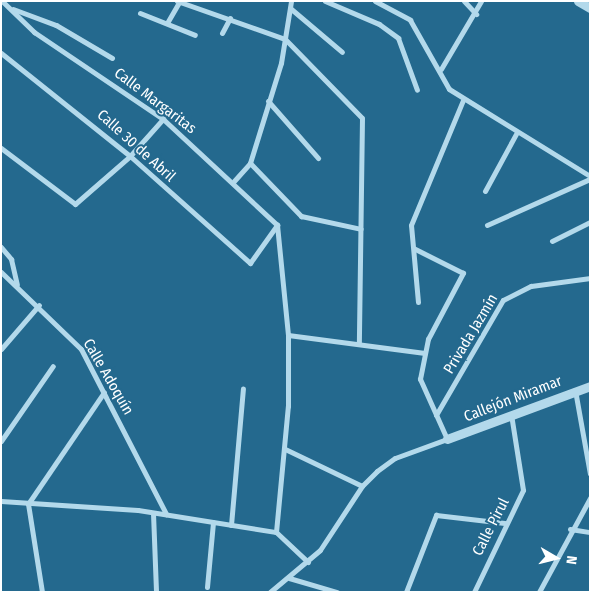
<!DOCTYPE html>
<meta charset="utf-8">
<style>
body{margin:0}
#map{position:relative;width:591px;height:593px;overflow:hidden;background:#24698e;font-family:"Fira Sans Condensed",sans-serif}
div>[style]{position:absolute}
.minor>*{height:5px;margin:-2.5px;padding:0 2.5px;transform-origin:2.5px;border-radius:2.5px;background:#b3d9eb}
.tertiary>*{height:9px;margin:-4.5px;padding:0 4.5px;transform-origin:4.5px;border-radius:4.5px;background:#b3d9eb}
span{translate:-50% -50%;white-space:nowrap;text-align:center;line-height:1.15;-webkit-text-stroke:4px #24698e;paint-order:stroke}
.street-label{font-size:15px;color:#fff}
.frame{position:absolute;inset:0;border:2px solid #fff;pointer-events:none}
.north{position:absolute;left:531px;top:533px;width:50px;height:50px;-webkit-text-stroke:4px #24698e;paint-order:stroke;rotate:98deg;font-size:14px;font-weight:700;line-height:20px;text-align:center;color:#fff}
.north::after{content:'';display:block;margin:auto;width:18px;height:22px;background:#fff;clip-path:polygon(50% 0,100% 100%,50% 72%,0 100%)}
</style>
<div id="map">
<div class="minor">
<i style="left:2px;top:1px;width:45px;rotate:44.1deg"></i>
<i style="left:34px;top:32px;width:156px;rotate:34deg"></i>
<i style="left:163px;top:119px;width:156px;rotate:42.9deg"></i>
<i style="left:177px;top:1px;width:114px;rotate:19.4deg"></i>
<i style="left:285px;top:39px;width:110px;rotate:45.7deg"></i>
<i style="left:362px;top:118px;width:226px;rotate:90.8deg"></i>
<i style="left:325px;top:1px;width:59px;rotate:23.1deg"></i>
<i style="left:379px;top:24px;width:24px;rotate:36deg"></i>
<i style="left:398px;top:38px;width:55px;rotate:69.9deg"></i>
<i style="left:375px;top:1px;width:40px;rotate:28deg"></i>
<i style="left:410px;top:20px;width:79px;rotate:60.5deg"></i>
<i style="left:449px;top:89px;width:166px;rotate:31.7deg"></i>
<i style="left:464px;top:1px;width:18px;rotate:47deg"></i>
<i style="left:290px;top:8px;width:68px;rotate:40.2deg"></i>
<i style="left:13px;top:9px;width:46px;rotate:20.4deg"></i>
<i style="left:56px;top:25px;width:65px;rotate:30.5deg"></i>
<i style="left:140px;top:13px;width:59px;rotate:21.8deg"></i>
<i style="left:167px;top:23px;width:24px;rotate:-60deg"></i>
<i style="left:222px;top:33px;width:17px;rotate:-62deg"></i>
<i style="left:1px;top:53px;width:165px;rotate:38.6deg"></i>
<i style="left:130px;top:156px;width:161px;rotate:41.7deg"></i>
<i style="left:250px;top:263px;width:47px;rotate:-54.6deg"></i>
<i style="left:441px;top:69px;width:79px;rotate:-59.5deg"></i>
<i style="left:268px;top:101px;width:76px;rotate:48.7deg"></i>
<i style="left:1px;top:148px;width:93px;rotate:37.1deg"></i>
<i style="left:75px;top:204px;width:73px;rotate:-41.1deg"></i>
<i style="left:130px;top:156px;width:50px;rotate:-48.3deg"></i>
<i style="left:250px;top:163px;width:74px;rotate:46.1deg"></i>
<i style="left:301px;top:216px;width:61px;rotate:12.2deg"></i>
<i style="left:234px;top:181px;width:24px;rotate:-48deg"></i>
<i style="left:250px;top:163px;width:105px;rotate:-72.8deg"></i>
<i style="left:281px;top:63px;width:63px;rotate:-80.8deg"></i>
<i style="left:485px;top:191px;width:67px;rotate:-61.5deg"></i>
<i style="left:487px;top:225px;width:113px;rotate:-24.1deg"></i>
<i style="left:552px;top:241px;width:42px;rotate:-26.6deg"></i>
<i style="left:1px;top:247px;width:16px;rotate:50deg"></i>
<i style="left:11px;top:259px;width:26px;rotate:77deg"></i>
<i style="left:1px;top:272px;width:111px;rotate:43.9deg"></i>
<i style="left:81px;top:349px;width:186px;rotate:62.7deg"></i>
<i style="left:418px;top:302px;width:77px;rotate:-95.2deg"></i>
<i style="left:411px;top:225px;width:135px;rotate:-67.4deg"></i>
<i style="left:288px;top:335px;width:138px;rotate:7.5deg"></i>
<i style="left:1px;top:349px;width:58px;rotate:-49.2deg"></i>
<i style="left:575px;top:390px;width:85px;rotate:79.9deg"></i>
<i style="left:436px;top:415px;width:133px;rotate:-59.8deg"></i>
<i style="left:503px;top:300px;width:31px;rotate:-27deg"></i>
<i style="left:531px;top:286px;width:60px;rotate:-7.7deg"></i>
<i style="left:1px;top:441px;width:91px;rotate:-55.3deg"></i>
<i style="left:285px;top:449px;width:85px;rotate:25.7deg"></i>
<i style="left:1px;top:501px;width:137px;rotate:3.8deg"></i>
<i style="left:138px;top:510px;width:140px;rotate:9.1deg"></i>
<i style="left:276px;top:532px;width:44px;rotate:43.2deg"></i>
<i style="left:153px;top:513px;width:79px;rotate:87.8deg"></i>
<i style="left:231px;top:525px;width:137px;rotate:-85deg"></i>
<i style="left:570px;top:529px;width:20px;rotate:9deg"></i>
<i style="left:276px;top:532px;width:127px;rotate:-84.6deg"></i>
<i style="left:288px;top:406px;width:71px;rotate:-90deg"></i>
<i style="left:288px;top:335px;width:111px;rotate:-95.7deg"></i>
<i style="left:289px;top:578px;width:50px;rotate:16.3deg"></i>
<i style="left:207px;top:587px;width:65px;rotate:-84.7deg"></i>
<i style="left:42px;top:592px;width:89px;rotate:-99deg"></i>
<i style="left:28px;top:504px;width:135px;rotate:-55.8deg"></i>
<i style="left:270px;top:592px;width:65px;rotate:-40deg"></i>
<i style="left:320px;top:550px;width:77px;rotate:-56.7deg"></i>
<i style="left:362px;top:486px;width:21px;rotate:-45deg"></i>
<i style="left:377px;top:471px;width:22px;rotate:-36deg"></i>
<i style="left:395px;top:458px;width:55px;rotate:-20.1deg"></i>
<i style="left:447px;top:439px;width:66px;rotate:-114.2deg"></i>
<i style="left:420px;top:379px;width:41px;rotate:-78.7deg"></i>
<i style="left:428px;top:339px;width:75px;rotate:-62.1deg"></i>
<i style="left:463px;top:273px;width:54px;rotate:-153.4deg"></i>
<i style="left:406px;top:592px;width:83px;rotate:-68.7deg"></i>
<i style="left:436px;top:515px;width:69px;rotate:6.6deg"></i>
<i style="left:474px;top:592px;width:113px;rotate:-64.3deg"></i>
<i style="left:523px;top:490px;width:77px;rotate:-99deg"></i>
<i style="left:539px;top:592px;width:107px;rotate:-61.5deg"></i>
</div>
<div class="tertiary">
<i style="left:578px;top:1px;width:14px;rotate:30deg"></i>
<i style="left:447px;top:439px;width:153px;rotate:-20.3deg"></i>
</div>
<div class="street-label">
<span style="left:155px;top:101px;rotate:37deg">Calle Margaritas</span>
<span style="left:136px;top:146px;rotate:42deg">Calle 30 de Abril</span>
<span style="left:471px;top:334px;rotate:-59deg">Privada Jazmín</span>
<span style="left:108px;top:377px;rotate:60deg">Calle Adoquín</span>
<span style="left:513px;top:399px;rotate:-21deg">Callejón Miramar</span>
<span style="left:491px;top:527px;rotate:-63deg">Calle Pirul</span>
</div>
<div class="frame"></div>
<div class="north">N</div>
</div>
